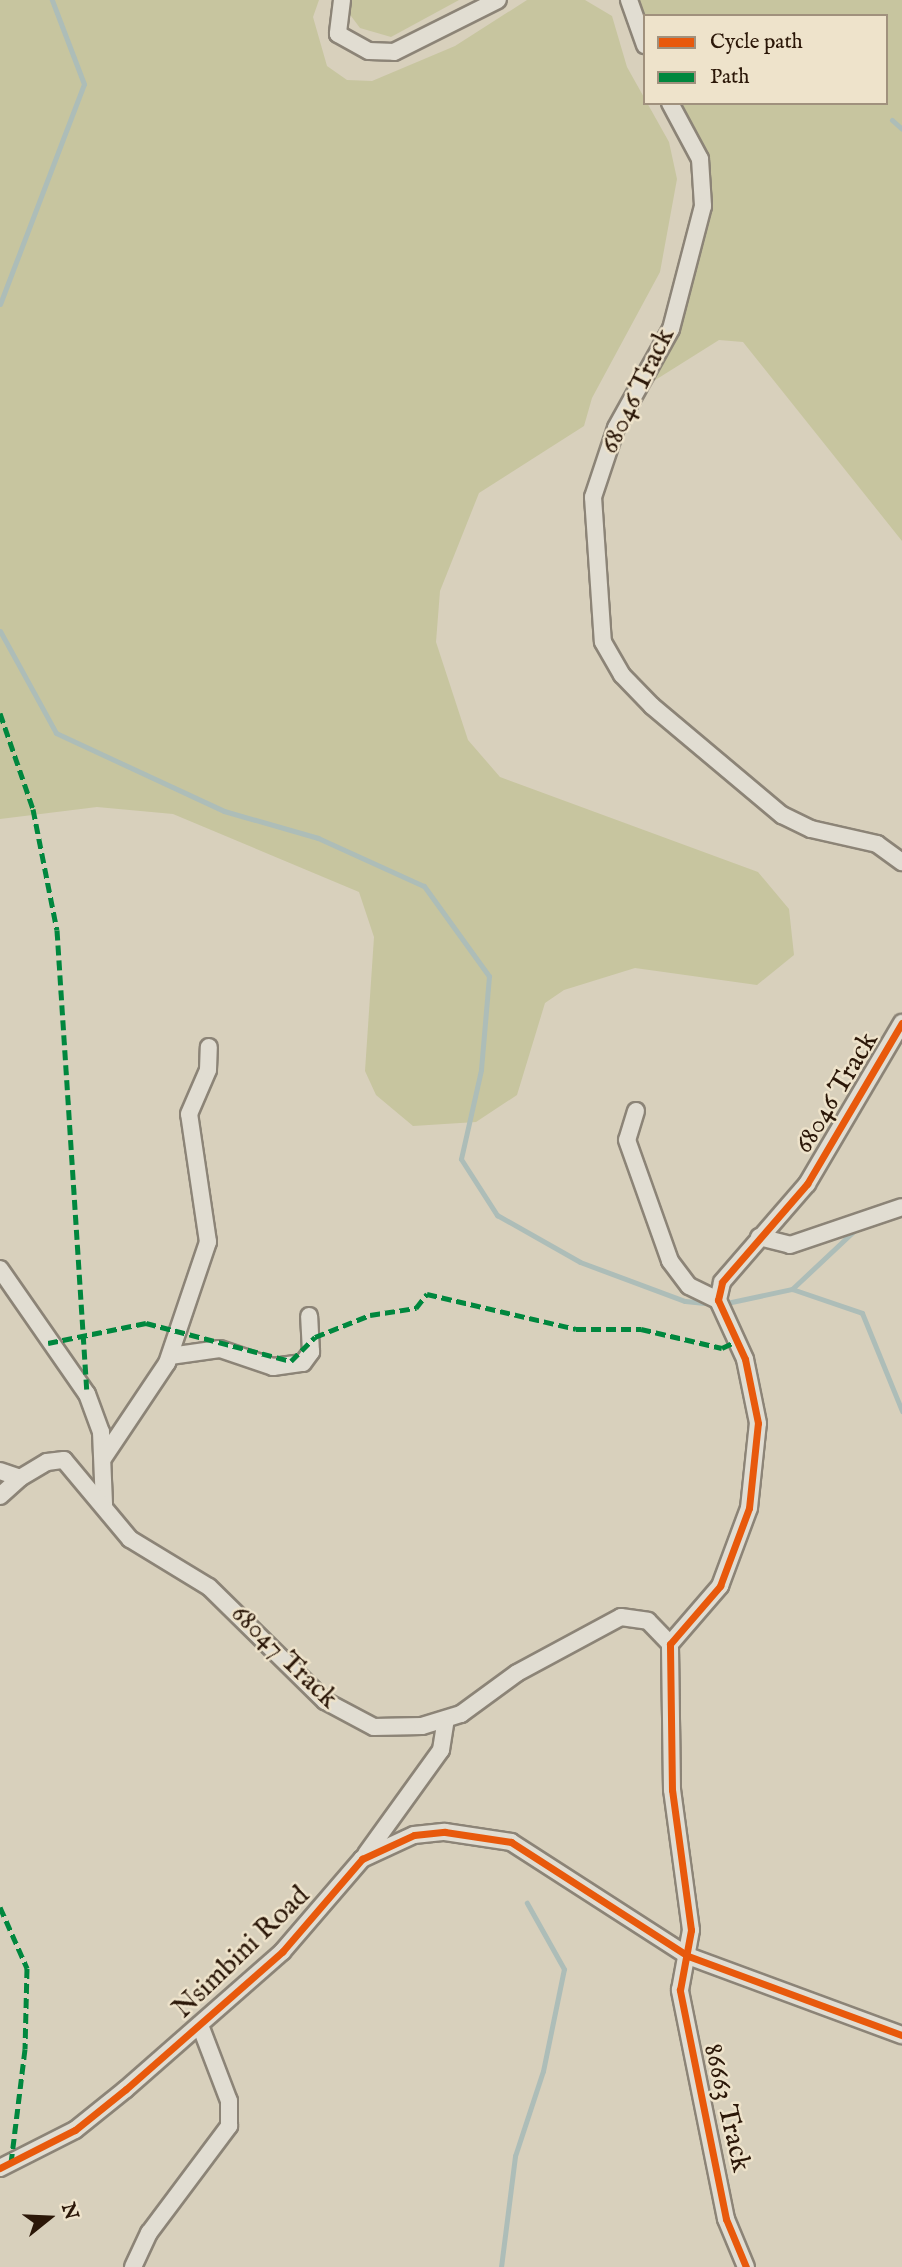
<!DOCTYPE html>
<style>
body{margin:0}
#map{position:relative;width:902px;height:2267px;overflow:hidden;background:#d8d0bc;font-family:"IM FELL English",serif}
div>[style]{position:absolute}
.green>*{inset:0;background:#c7c59f}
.stream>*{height:5px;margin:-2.5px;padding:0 2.5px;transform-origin:2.5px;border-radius:2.5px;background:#adbdb8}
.roads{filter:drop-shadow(2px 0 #8c8477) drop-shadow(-2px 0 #8c8477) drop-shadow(0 2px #8c8477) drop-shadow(0 -2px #8c8477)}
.minor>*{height:16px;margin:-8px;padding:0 8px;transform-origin:8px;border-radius:8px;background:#e1ddd2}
.quiet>*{height:5px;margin-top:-2.5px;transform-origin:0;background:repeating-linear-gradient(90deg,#00873e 0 10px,transparent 0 15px)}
.cycleway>*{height:7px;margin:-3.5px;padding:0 3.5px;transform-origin:3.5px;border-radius:3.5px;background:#e8590c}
span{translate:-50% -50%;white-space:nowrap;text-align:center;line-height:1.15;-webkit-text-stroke:5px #eee3cb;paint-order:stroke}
.street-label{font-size:28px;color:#2b1708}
.legend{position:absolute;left:643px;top:14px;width:245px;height:91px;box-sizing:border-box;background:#eee3cb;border:2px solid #a0917d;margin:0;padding:9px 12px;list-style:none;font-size:21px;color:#2b1708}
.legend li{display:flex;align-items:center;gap:14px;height:35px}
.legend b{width:35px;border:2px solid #a0917d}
.north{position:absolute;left:14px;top:2183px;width:70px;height:70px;-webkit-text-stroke:5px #eee3cb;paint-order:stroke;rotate:72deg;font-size:19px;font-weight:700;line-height:28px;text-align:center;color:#2b1708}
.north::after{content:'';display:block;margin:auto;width:24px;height:32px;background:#2b1708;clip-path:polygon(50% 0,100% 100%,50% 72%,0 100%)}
</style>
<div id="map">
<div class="green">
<i style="clip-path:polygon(0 0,319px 0,313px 17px,327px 66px,347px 80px,372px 81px,455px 46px,527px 0,585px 0,612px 16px,627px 67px,669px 142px,677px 179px,660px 272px,592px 398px,584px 426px,479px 493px,440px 591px,436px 642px,468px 740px,500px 777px,758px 872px,789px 909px,794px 955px,757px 985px,635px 968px,564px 990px,545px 1003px,517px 1095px,476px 1122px,413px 1126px,376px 1095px,365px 1071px,374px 937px,359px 892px,173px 814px,97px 807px,0 819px)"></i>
<i style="clip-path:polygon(339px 0,459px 0,391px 37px,360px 28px)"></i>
<i style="clip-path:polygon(638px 0,902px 0,902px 541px,743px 342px,719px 340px,641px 389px,685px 307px,711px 202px,701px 142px,682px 103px,886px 103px,886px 16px,645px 16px)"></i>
</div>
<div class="stream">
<i style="left:892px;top:120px;width:13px;rotate:42deg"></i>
<i style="left:0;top:304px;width:235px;rotate:-69.1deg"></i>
<i style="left:84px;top:84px;width:90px;rotate:-110.9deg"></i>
<i style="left:0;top:631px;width:116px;rotate:61.2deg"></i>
<i style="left:56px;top:733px;width:185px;rotate:24.9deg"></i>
<i style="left:224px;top:811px;width:98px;rotate:16deg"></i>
<i style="left:318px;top:838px;width:116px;rotate:24.4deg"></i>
<i style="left:424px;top:886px;width:111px;rotate:54.2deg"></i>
<i style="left:489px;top:976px;width:94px;rotate:94.9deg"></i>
<i style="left:481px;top:1070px;width:91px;rotate:102.7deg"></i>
<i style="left:461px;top:1159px;width:67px;rotate:57.3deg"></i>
<i style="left:497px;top:1215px;width:95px;rotate:29.5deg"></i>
<i style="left:580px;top:1262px;width:112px;rotate:20.4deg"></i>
<i style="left:685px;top:1301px;width:27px;rotate:6deg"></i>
<i style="left:792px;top:1289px;width:91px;rotate:-43.2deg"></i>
<i style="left:722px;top:1304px;width:72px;rotate:-12.1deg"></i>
<i style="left:792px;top:1289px;width:74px;rotate:18.9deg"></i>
<i style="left:862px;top:1313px;width:106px;rotate:67.8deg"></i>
<i style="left:501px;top:2267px;width:112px;rotate:-82.8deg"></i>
<i style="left:515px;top:2156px;width:89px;rotate:-71.8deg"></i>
<i style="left:543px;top:2071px;width:104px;rotate:-78.4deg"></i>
<i style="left:564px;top:1969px;width:76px;rotate:-119.3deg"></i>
</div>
<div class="roads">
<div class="minor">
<i style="left:342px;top:0;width:34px;rotate:97deg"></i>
<i style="left:338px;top:34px;width:35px;rotate:29deg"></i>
<i style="left:369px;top:51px;width:25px;rotate:2deg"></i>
<i style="left:394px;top:52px;width:116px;rotate:-26.6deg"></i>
<i style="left:629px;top:0;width:48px;rotate:70.4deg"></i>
<i style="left:670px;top:103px;width:64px;rotate:61.8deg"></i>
<i style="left:700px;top:159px;width:47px;rotate:86.3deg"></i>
<i style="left:703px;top:206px;width:127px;rotate:104.6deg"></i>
<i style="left:671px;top:329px;width:113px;rotate:119.1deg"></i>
<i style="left:616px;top:428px;width:73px;rotate:108.4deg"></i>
<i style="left:593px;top:497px;width:145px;rotate:86.1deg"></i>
<i style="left:603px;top:642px;width:38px;rotate:60deg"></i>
<i style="left:622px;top:675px;width:43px;rotate:45.9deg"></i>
<i style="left:652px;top:706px;width:170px;rotate:40deg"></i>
<i style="left:782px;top:815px;width:32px;rotate:26deg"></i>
<i style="left:811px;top:829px;width:68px;rotate:12.8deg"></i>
<i style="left:877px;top:844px;width:31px;rotate:36deg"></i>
<i style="left:636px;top:1111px;width:30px;rotate:107deg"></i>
<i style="left:627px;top:1140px;width:128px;rotate:70.4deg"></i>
<i style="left:670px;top:1261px;width:31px;rotate:53deg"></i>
<i style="left:689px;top:1286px;width:32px;rotate:26deg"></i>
<i style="left:759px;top:1237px;width:32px;rotate:14deg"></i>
<i style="left:790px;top:1245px;width:118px;rotate:-18.7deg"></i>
<i style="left:0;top:1269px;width:152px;rotate:55.2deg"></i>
<i style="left:87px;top:1394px;width:40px;rotate:69.8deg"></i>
<i style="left:101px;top:1432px;width:73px;rotate:87.6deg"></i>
<i style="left:170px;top:1356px;width:50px;rotate:-8deg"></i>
<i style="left:220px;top:1349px;width:56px;rotate:18.8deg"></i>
<i style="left:273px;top:1367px;width:30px;rotate:-8deg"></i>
<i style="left:303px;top:1363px;width:14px;rotate:-54deg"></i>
<i style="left:311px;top:1352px;width:36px;rotate:-93deg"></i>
<i style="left:104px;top:1457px;width:113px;rotate:-56.2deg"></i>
<i style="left:167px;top:1363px;width:128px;rotate:-71.3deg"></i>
<i style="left:208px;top:1242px;width:129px;rotate:-98.4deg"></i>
<i style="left:189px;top:1114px;width:48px;rotate:-66.6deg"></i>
<i style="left:208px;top:1070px;width:23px;rotate:-88deg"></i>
<i style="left:0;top:1471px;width:21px;rotate:19deg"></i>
<i style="left:20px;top:1478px;width:31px;rotate:-31deg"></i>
<i style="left:47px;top:1462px;width:17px;rotate:-7deg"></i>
<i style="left:64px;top:1460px;width:103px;rotate:50.1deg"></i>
<i style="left:130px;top:1539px;width:92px;rotate:31.3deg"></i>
<i style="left:209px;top:1587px;width:163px;rotate:44.5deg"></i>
<i style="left:325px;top:1701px;width:55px;rotate:28deg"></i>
<i style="left:374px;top:1727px;width:48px;rotate:-1.2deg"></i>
<i style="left:422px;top:1726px;width:41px;rotate:-17.1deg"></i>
<i style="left:461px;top:1714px;width:69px;rotate:-36.2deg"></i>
<i style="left:517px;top:1673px;width:118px;rotate:-28.3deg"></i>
<i style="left:621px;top:1617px;width:27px;rotate:8deg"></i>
<i style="left:648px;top:1621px;width:32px;rotate:46deg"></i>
<i style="left:0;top:1496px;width:27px;rotate:-42deg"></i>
<i style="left:366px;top:1854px;width:128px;rotate:-54.2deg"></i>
<i style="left:441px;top:1750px;width:30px;rotate:-81deg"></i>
<i style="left:0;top:2168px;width:84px;rotate:-26.9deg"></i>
<i style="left:75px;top:2130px;width:65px;rotate:-38.8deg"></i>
<i style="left:126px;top:2089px;width:208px;rotate:-41.3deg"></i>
<i style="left:282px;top:1952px;width:123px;rotate:-49.3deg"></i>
<i style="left:362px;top:1859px;width:57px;rotate:-24.8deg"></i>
<i style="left:414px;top:1835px;width:31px;rotate:-6deg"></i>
<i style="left:445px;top:1832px;width:67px;rotate:8.6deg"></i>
<i style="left:511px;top:1842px;width:211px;rotate:32.8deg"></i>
<i style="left:688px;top:1956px;width:228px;rotate:20.3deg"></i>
<i style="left:133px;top:2267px;width:38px;rotate:-65deg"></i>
<i style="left:149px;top:2233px;width:134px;rotate:-53.2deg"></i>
<i style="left:229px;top:2126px;width:25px;rotate:-90deg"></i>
<i style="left:229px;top:2101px;width:81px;rotate:-110.9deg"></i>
<i style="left:746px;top:2267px;width:52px;rotate:-112.6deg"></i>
<i style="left:726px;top:2219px;width:234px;rotate:-101.4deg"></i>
<i style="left:680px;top:1990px;width:61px;rotate:-79.6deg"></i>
<i style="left:691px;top:1930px;width:141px;rotate:-97.7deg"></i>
<i style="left:672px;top:1790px;width:146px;rotate:-90.8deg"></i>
<i style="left:670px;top:1644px;width:77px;rotate:-49.2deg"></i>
<i style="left:720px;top:1586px;width:83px;rotate:-69.6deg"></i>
<i style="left:749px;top:1508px;width:85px;rotate:-84deg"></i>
<i style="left:758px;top:1423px;width:65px;rotate:-101.5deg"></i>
<i style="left:745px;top:1359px;width:65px;rotate:-114.6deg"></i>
<i style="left:718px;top:1300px;width:18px;rotate:-77deg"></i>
<i style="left:722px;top:1282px;width:130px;rotate:-49.1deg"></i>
<i style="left:807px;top:1184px;width:187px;rotate:-59.5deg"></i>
</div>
</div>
<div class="quiet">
<i style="left:0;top:713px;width:102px;rotate:71deg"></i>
<i style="left:33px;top:809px;width:123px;rotate:78.8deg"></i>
<i style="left:57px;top:930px;width:465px;rotate:86.3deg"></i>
<i style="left:48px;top:1343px;width:100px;rotate:-11.5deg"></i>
<i style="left:146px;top:1323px;width:150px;rotate:14.7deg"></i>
<i style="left:291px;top:1361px;width:34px;rotate:-45deg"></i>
<i style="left:315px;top:1337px;width:59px;rotate:-21.8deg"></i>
<i style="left:370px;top:1315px;width:47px;rotate:-8.7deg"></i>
<i style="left:416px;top:1308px;width:18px;rotate:-52deg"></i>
<i style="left:427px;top:1294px;width:153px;rotate:13.2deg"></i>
<i style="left:576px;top:1329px;width:65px"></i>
<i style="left:641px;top:1329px;width:83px;rotate:13.2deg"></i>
<i style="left:722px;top:1348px;width:14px;rotate:-25deg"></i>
<i style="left:0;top:1907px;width:67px;rotate:66.1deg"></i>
<i style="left:27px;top:1968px;width:81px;rotate:91.4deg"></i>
<i style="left:25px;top:2049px;width:115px;rotate:97deg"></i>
</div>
<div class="cycleway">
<i style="left:0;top:2168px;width:84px;rotate:-26.9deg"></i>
<i style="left:75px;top:2130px;width:65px;rotate:-38.8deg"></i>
<i style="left:126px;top:2089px;width:208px;rotate:-41.3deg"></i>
<i style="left:282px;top:1952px;width:123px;rotate:-49.3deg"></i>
<i style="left:362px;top:1859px;width:57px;rotate:-24.8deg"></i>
<i style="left:414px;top:1835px;width:31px;rotate:-6deg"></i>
<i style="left:445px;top:1832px;width:67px;rotate:8.6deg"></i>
<i style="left:511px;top:1842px;width:211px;rotate:32.8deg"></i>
<i style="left:688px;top:1956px;width:228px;rotate:20.3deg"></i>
<i style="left:746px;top:2267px;width:52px;rotate:-112.6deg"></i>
<i style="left:726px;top:2219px;width:234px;rotate:-101.4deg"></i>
<i style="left:680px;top:1990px;width:61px;rotate:-79.6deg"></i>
<i style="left:691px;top:1930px;width:141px;rotate:-97.7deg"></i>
<i style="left:672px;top:1790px;width:146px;rotate:-90.8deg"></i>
<i style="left:670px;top:1644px;width:77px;rotate:-49.2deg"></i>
<i style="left:720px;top:1586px;width:83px;rotate:-69.6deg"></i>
<i style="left:749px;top:1508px;width:85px;rotate:-84deg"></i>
<i style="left:758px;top:1423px;width:65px;rotate:-101.5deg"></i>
<i style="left:745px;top:1359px;width:65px;rotate:-114.6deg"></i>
<i style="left:718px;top:1300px;width:18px;rotate:-77deg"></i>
<i style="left:722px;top:1282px;width:130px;rotate:-49.1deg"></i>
<i style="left:807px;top:1184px;width:187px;rotate:-59.5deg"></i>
</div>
<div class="street-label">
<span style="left:638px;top:391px;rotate:-64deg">68046 Track</span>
<span style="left:837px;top:1093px;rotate:-59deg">68046 Track</span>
<span style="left:284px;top:1657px;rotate:44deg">68047 Track</span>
<span style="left:242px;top:1953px;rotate:-44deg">Nsimbini Road</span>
<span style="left:726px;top:2108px;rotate:77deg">86663 Track</span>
</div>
<ul class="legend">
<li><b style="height:9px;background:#e8590c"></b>Cycle path</li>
<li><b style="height:9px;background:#00873e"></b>Path</li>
</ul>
<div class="north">N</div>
</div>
